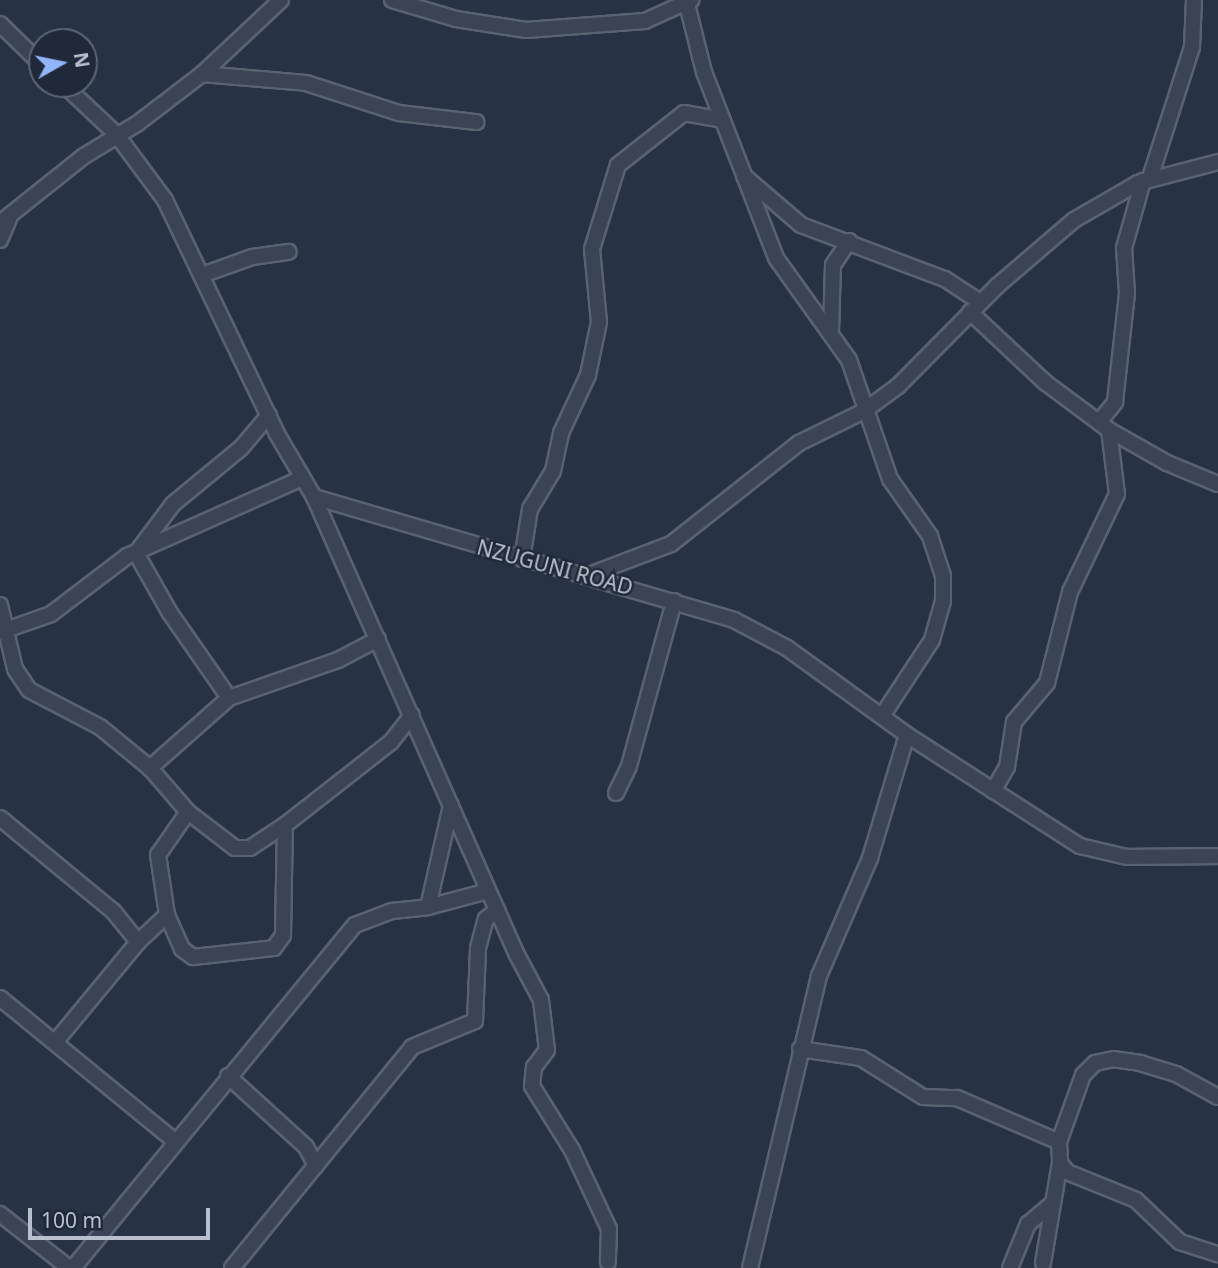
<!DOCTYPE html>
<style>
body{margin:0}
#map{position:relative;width:1218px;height:1268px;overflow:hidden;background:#273244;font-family:"Noto Sans",sans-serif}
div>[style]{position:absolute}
.roads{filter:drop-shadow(2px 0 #5a6271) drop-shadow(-2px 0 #5a6271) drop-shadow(0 2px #5a6271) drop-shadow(0 -2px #5a6271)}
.street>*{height:14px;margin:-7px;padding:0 7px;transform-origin:7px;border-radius:7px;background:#3b4454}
span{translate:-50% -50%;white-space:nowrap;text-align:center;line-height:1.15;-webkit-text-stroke:5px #202939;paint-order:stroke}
.street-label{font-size:21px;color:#b9c0cd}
.north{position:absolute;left:28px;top:28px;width:70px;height:70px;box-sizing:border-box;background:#202939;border:2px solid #5d6574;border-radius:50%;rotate:81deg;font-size:19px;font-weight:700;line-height:28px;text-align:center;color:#b9c0cd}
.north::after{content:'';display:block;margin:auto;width:24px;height:32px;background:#91b5fa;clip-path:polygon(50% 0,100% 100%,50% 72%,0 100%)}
.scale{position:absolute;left:28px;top:1208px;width:182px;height:32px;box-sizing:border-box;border:4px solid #b9c0cd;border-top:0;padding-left:9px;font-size:21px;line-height:24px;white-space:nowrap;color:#b9c0cd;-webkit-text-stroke:5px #202939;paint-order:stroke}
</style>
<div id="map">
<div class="roads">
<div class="street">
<i style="left:392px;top:0;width:67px;rotate:16.5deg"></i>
<i style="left:456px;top:19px;width:71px;rotate:8.9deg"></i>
<i style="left:526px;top:30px;width:119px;rotate:-4.3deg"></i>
<i style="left:645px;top:21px;width:51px;rotate:-24.5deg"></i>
<i style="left:686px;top:0;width:74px;rotate:76deg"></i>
<i style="left:704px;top:72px;width:199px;rotate:68.8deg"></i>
<i style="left:776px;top:258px;width:125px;rotate:54.4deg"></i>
<i style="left:849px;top:360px;width:126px;rotate:71deg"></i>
<i style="left:890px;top:479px;width:70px;rotate:54.9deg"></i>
<i style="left:930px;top:536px;width:42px;rotate:72deg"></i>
<i style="left:943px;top:576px;width:25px;rotate:90deg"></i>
<i style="left:943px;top:601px;width:41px;rotate:105.8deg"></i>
<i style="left:932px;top:640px;width:87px;rotate:123.3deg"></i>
<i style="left:0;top:24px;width:59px;rotate:44.3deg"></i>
<i style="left:202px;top:74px;width:104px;rotate:4.9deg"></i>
<i style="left:306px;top:83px;width:98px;rotate:17.9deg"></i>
<i style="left:399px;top:113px;width:78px;rotate:6.7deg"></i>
<i style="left:63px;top:84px;width:73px;rotate:43.3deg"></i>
<i style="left:116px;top:134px;width:82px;rotate:53.4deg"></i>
<i style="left:165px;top:200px;width:259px;rotate:64.4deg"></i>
<i style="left:277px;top:434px;width:73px;rotate:59.6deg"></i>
<i style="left:314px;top:497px;width:499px;rotate:66.1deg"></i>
<i style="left:516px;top:953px;width:53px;rotate:62deg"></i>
<i style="left:541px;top:1000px;width:50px;rotate:83.2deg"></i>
<i style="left:547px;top:1050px;width:21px;rotate:127deg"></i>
<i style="left:534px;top:1067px;width:19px;rotate:96deg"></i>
<i style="left:532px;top:1086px;width:75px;rotate:58deg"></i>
<i style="left:572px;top:1150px;width:87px;rotate:64.9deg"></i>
<i style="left:609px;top:1229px;width:33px;rotate:92deg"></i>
<i style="left:744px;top:176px;width:75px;rotate:40.7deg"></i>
<i style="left:801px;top:225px;width:154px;rotate:20.6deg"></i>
<i style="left:945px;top:279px;width:42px;rotate:33.3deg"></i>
<i style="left:1150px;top:178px;width:138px;rotate:-72.2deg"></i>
<i style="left:1192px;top:47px;width:47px;rotate:-87.6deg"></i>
<i style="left:0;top:223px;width:107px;rotate:-38.6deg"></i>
<i style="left:84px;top:156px;width:63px;rotate:-31.4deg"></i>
<i style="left:138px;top:123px;width:81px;rotate:-37.4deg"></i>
<i style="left:202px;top:74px;width:108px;rotate:-43.1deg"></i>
<i style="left:0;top:240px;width:25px;rotate:-67deg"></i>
<i style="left:202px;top:275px;width:53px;rotate:-19.8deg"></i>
<i style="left:252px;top:257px;width:37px;rotate:-8deg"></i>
<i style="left:970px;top:312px;width:104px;rotate:43.1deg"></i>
<i style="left:1046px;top:383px;width:79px;rotate:36.7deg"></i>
<i style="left:1109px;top:430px;width:67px;rotate:29.6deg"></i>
<i style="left:1167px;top:463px;width:55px;rotate:22.4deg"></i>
<i style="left:831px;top:332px;width:67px;rotate:-88.3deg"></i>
<i style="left:833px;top:265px;width:29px;rotate:-56deg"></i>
<i style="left:1099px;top:422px;width:26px;rotate:-51deg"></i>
<i style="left:1115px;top:402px;width:110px;rotate:-83.7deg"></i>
<i style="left:1127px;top:293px;width:45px;rotate:-93.8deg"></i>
<i style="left:1124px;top:248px;width:70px;rotate:-74.2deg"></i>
<i style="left:314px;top:497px;width:438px;rotate:16.3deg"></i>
<i style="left:734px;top:620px;width:60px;rotate:27.8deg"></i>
<i style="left:787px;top:648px;width:148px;rotate:35.9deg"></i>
<i style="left:907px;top:735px;width:206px;rotate:32.7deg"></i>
<i style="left:1080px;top:846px;width:48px;rotate:13.2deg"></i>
<i style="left:1127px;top:857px;width:91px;rotate:-0.6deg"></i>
<i style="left:137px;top:552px;width:60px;rotate:-53.1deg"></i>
<i style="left:173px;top:504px;width:88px;rotate:-39.5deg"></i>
<i style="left:241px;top:448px;width:43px;rotate:-49.7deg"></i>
<i style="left:136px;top:553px;width:69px;rotate:60.5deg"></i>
<i style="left:170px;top:613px;width:103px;rotate:55.2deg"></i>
<i style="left:229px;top:698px;width:115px;rotate:-19.2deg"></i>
<i style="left:338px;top:660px;width:45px;rotate:-27.7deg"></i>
<i style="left:522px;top:559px;width:51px;rotate:-80.9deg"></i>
<i style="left:530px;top:509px;width:44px;rotate:-58.8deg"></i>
<i style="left:553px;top:471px;width:39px;rotate:-78deg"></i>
<i style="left:561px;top:433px;width:64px;rotate:-65deg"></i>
<i style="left:588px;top:375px;width:54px;rotate:-78.3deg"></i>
<i style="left:599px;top:322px;width:73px;rotate:-95.5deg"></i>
<i style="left:592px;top:249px;width:88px;rotate:-72.8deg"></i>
<i style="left:618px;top:165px;width:84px;rotate:-38.2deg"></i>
<i style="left:684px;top:113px;width:39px;rotate:10deg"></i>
<i style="left:589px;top:575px;width:88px;rotate:-20.7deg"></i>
<i style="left:671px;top:544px;width:163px;rotate:-38.3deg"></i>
<i style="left:799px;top:443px;width:72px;rotate:-26.2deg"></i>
<i style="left:864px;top:411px;width:42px;rotate:-36.3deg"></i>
<i style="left:898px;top:386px;width:141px;rotate:-45.3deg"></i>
<i style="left:997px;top:286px;width:101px;rotate:-40.6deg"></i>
<i style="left:1074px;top:220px;width:74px;rotate:-30deg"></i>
<i style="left:1138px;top:183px;width:83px;rotate:-14.7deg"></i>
<i style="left:0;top:605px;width:66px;rotate:76.8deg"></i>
<i style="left:15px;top:669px;width:25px;rotate:56deg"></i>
<i style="left:29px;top:690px;width:80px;rotate:27.5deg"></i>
<i style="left:100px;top:727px;width:65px;rotate:39.4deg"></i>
<i style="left:0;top:632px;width:54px;rotate:-19.4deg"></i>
<i style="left:51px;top:614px;width:96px;rotate:-37.3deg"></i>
<i style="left:127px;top:556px;width:192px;rotate:-24deg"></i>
<i style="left:229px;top:698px;width:106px;rotate:138.5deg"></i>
<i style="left:150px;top:768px;width:58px;rotate:49.2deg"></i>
<i style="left:188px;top:812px;width:59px;rotate:37.5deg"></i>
<i style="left:235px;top:848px;width:15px"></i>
<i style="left:250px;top:848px;width:42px;rotate:-33.3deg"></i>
<i style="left:285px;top:825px;width:135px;rotate:-38.1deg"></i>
<i style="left:391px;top:742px;width:34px;rotate:-52deg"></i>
<i style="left:993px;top:791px;width:28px;rotate:-60deg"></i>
<i style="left:1007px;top:767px;width:46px;rotate:-81.2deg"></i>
<i style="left:1014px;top:722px;width:51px;rotate:-49.8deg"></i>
<i style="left:1047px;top:683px;width:94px;rotate:-75.8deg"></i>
<i style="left:1070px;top:592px;width:109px;rotate:-64.4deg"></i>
<i style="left:1117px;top:494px;width:64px;rotate:-97.1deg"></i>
<i style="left:616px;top:793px;width:30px;rotate:-64deg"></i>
<i style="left:629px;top:766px;width:171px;rotate:-74.7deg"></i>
<i style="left:0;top:818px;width:146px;rotate:39.5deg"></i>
<i style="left:113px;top:911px;width:40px;rotate:51deg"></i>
<i style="left:138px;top:942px;width:127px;rotate:129.6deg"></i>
<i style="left:428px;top:907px;width:62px;rotate:-14.9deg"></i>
<i style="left:167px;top:915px;width:37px;rotate:66deg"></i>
<i style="left:182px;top:949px;width:14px;rotate:36deg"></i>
<i style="left:193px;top:957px;width:81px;rotate:-6.3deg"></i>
<i style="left:274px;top:948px;width:16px;rotate:-55deg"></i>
<i style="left:283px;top:935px;width:110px;rotate:-89deg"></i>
<i style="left:138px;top:942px;width:40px;rotate:-43deg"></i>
<i style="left:167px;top:915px;width:61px;rotate:-98.5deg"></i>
<i style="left:158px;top:855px;width:52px;rotate:-55.1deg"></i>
<i style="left:0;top:998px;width:226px;rotate:39.3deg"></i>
<i style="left:800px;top:1049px;width:62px;rotate:8.4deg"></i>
<i style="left:861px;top:1058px;width:73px;rotate:32.2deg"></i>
<i style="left:923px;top:1097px;width:34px;rotate:2deg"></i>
<i style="left:957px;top:1098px;width:111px;rotate:23.3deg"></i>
<i style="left:228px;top:1076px;width:105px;rotate:42.3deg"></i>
<i style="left:306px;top:1147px;width:21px;rotate:62deg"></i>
<i style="left:1218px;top:1097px;width:48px;rotate:-151.3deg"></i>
<i style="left:1176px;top:1074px;width:37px;rotate:-163deg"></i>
<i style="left:1141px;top:1063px;width:27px;rotate:-172deg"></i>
<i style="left:1114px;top:1059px;width:19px;rotate:168deg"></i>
<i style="left:1095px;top:1063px;width:17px;rotate:135deg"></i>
<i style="left:1083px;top:1075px;width:71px;rotate:109.7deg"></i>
<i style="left:1059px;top:1142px;width:21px;rotate:87deg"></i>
<i style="left:1060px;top:1163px;width:11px;rotate:52deg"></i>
<i style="left:1067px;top:1172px;width:74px;rotate:22.1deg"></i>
<i style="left:1136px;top:1200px;width:61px;rotate:43.7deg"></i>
<i style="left:1180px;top:1242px;width:40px;rotate:18deg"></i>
<i style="left:0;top:1214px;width:88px;rotate:38deg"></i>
<i style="left:1043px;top:1263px;width:101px;rotate:-80.4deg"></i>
<i style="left:73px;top:1268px;width:444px;rotate:-50.6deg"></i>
<i style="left:355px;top:925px;width:40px;rotate:-21deg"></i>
<i style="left:392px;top:911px;width:36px;rotate:-6deg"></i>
<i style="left:428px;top:907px;width:104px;rotate:-77.2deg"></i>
<i style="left:232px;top:1268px;width:285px;rotate:-50.8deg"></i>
<i style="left:412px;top:1047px;width:68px;rotate:-22.4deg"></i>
<i style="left:475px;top:1021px;width:73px;rotate:-87.6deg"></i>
<i style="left:478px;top:948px;width:30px;rotate:-75deg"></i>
<i style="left:486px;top:919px;width:14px;rotate:-39deg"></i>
<i style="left:750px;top:1268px;width:300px;rotate:-76.7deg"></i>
<i style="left:819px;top:976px;width:129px;rotate:-66.6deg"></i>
<i style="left:870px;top:858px;width:128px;rotate:-73.3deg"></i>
<i style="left:1010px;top:1268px;width:48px;rotate:-67.8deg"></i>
<i style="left:1028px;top:1224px;width:30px;rotate:-40deg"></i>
</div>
</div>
<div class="street-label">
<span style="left:555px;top:567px;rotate:15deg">NZUGUNI ROAD</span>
</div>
<div class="north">N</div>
<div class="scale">100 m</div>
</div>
